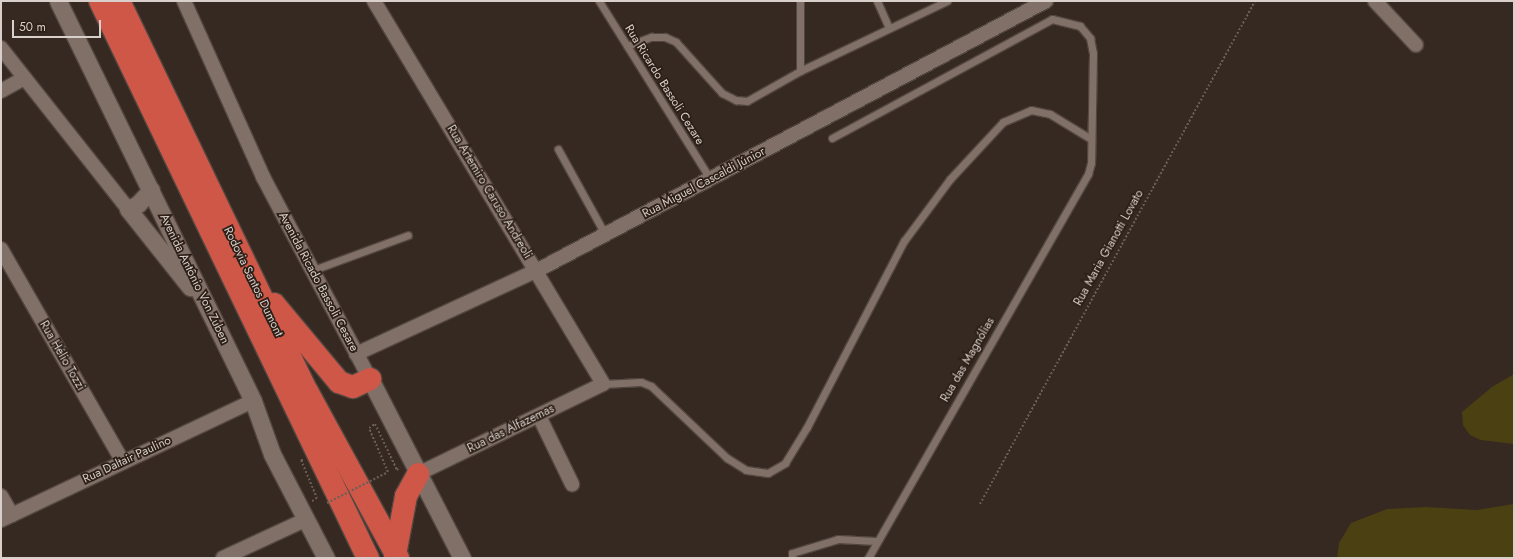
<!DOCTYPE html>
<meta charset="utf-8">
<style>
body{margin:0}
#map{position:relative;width:1515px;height:559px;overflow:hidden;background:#362921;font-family:Jost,sans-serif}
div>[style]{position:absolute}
.green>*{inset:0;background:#4b4012}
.path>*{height:2px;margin-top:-1px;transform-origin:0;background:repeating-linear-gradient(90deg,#695d56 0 2px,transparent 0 4px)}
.roads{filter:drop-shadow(1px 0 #524640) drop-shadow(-1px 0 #524640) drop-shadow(0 1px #524640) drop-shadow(0 -1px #524640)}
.service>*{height:7px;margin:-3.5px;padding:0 3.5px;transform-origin:3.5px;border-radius:3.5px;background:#807067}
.minor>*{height:14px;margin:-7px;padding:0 7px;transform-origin:7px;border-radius:7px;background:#807067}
.tertiary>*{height:17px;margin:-8.5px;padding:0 8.5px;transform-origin:8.5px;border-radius:8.5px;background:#807067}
.motorway>*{height:22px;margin:-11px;padding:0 11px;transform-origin:11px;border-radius:11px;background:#ce5748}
.path-bridge>*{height:2px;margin-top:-1px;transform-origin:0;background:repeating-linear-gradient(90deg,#695d56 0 2px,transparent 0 4px)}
span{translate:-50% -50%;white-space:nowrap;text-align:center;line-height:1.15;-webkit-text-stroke:3.5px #2c1f17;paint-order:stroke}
.street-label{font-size:12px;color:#d9d0cb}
.frame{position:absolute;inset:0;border:2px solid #d9d0cb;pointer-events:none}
.scale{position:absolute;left:12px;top:20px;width:89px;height:18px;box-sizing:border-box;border:2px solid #d9d0cb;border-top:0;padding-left:5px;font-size:12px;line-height:14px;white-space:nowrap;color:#d9d0cb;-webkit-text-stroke:3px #2c1f17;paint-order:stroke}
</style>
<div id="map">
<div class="green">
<i style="clip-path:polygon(1514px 374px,1514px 444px,1481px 440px,1470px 435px,1463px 425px,1462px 412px,1492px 387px)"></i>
<i style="clip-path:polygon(1514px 504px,1514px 558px,1337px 558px,1339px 543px,1351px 523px,1387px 509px,1426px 507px,1477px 510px)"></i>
</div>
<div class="path">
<i style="left:303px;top:460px;width:2px;rotate:180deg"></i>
<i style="left:301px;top:460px;width:41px;rotate:67.2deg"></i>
<i style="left:317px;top:498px;width:6px;rotate:149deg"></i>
<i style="left:388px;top:472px;width:48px;rotate:-113.4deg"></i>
<i style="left:369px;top:428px;width:7px;rotate:-34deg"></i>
<i style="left:375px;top:424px;width:51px;rotate:64.4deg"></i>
<i style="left:397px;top:470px;width:4px;rotate:-45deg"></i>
<i style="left:980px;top:504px;width:573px;rotate:-61.33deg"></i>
</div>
<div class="roads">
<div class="service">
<i style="left:599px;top:1px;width:211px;rotate:58deg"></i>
<i style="left:877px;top:1px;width:30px;rotate:66deg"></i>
<i style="left:627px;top:46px;width:26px;rotate:-21deg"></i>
<i style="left:651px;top:37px;width:14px"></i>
<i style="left:665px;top:37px;width:12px;rotate:24deg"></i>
<i style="left:676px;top:42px;width:69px;rotate:48deg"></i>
<i style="left:722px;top:93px;width:16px;rotate:27deg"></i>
<i style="left:736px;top:100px;width:11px;rotate:5deg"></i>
<i style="left:747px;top:101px;width:61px;rotate:-29.5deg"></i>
<i style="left:800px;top:71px;width:70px;rotate:-90deg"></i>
<i style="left:800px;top:71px;width:163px;rotate:-25.5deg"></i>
<i style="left:832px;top:138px;width:250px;rotate:-28.4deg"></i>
<i style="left:1052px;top:19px;width:29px;rotate:14deg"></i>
<i style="left:1080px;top:26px;width:16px;rotate:50deg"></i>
<i style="left:1090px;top:38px;width:15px;rotate:79deg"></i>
<i style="left:1093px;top:53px;width:110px;rotate:91deg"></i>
<i style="left:1091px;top:163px;width:11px;rotate:105deg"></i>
<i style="left:1088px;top:174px;width:443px;rotate:119.8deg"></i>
<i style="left:558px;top:149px;width:97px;rotate:61.1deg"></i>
<i style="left:313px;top:270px;width:101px;rotate:-20.2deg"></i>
<i style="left:603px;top:384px;width:38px;rotate:-3deg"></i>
<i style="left:641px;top:382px;width:11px;rotate:22deg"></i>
<i style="left:651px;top:386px;width:105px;rotate:43.5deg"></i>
<i style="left:727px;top:458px;width:22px;rotate:32deg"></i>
<i style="left:746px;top:470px;width:22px;rotate:8deg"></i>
<i style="left:768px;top:473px;width:20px;rotate:-30deg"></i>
<i style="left:785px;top:463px;width:42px;rotate:-58.6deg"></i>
<i style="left:807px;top:427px;width:210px;rotate:-62.5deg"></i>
<i style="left:904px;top:241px;width:77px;rotate:-53.4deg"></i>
<i style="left:950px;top:179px;width:78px;rotate:-47.1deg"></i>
<i style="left:1003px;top:122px;width:30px;rotate:-23deg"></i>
<i style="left:1031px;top:110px;width:19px;rotate:12deg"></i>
<i style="left:1050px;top:114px;width:48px;rotate:31.4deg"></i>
<i style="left:792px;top:558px;width:5px;rotate:-90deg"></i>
<i style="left:792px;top:553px;width:48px;rotate:-16.9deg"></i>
<i style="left:838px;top:539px;width:38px;rotate:3deg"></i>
</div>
<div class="minor">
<i style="left:184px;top:1px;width:193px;rotate:65.8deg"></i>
<i style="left:263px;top:177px;width:229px;rotate:62.1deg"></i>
<i style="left:374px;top:1px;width:446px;rotate:59.1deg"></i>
<i style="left:603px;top:384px;width:206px;rotate:154.1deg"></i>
<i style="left:1375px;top:1px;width:60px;rotate:47deg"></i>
<i style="left:1px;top:48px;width:205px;rotate:51.7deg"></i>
<i style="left:1px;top:91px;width:26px;rotate:-29deg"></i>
<i style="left:1px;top:249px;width:245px;rotate:60.2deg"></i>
<i style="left:356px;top:354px;width:198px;rotate:-24.8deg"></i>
<i style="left:536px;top:271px;width:577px;rotate:-27.9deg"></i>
<i style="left:539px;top:416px;width:76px;rotate:64.1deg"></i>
<i style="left:1px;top:496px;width:22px;rotate:60deg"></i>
<i style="left:1px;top:520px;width:279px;rotate:-25.3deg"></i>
<i style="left:223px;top:558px;width:90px;rotate:-24.9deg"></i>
</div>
<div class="tertiary">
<i style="left:58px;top:1px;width:445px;rotate:64deg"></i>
<i style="left:253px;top:401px;width:56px;rotate:70.3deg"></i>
<i style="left:272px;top:454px;width:117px;rotate:62.6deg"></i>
<i style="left:151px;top:190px;width:19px;rotate:133deg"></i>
<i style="left:138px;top:204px;width:11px;rotate:153deg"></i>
<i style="left:128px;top:209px;width:100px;rotate:51.5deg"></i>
<i style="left:370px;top:379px;width:201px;rotate:62.8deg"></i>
</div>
<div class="motorway">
<i style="left:100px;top:1px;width:618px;rotate:64.31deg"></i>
<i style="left:119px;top:1px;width:433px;rotate:64.3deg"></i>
<i style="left:307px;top:391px;width:190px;rotate:61.4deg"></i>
<i style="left:274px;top:304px;width:102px;rotate:50.2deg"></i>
<i style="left:339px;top:382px;width:15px;rotate:20deg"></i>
<i style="left:353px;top:387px;width:19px;rotate:-25deg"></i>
<i style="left:395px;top:555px;width:60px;rotate:-79.4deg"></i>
<i style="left:406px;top:496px;width:25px;rotate:-61deg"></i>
</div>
</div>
<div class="path-bridge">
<i style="left:327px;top:503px;width:68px;rotate:-26.9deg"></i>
</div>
<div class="street-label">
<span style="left:664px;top:85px;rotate:58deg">Rua Ricardo Bassoli Cezare</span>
<span style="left:704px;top:183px;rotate:-28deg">Rua Miguel Cascaldi Júnior</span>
<span style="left:489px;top:192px;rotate:59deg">Rua Artemiro Caruso Andreoli</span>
<span style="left:1109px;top:248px;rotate:-61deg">Rua Maria Gianotti Lovato</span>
<span style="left:194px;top:279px;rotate:64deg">Avenida Antônio Von Zuben</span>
<span style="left:253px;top:282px;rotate:64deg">Rodovia Santos Dumont</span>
<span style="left:318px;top:282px;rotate:62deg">Avenida Ricado Bassoli Cesare</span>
<span style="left:62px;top:356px;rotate:60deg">Rua Hélio Tozzi</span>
<span style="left:968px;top:360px;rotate:-60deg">Rua das Magnólias</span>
<span style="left:511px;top:429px;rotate:-26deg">Rua das Alfazemas</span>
<span style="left:127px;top:460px;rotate:-25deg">Rua Daltair Paulino</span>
</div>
<div class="frame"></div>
<div class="scale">50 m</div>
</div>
